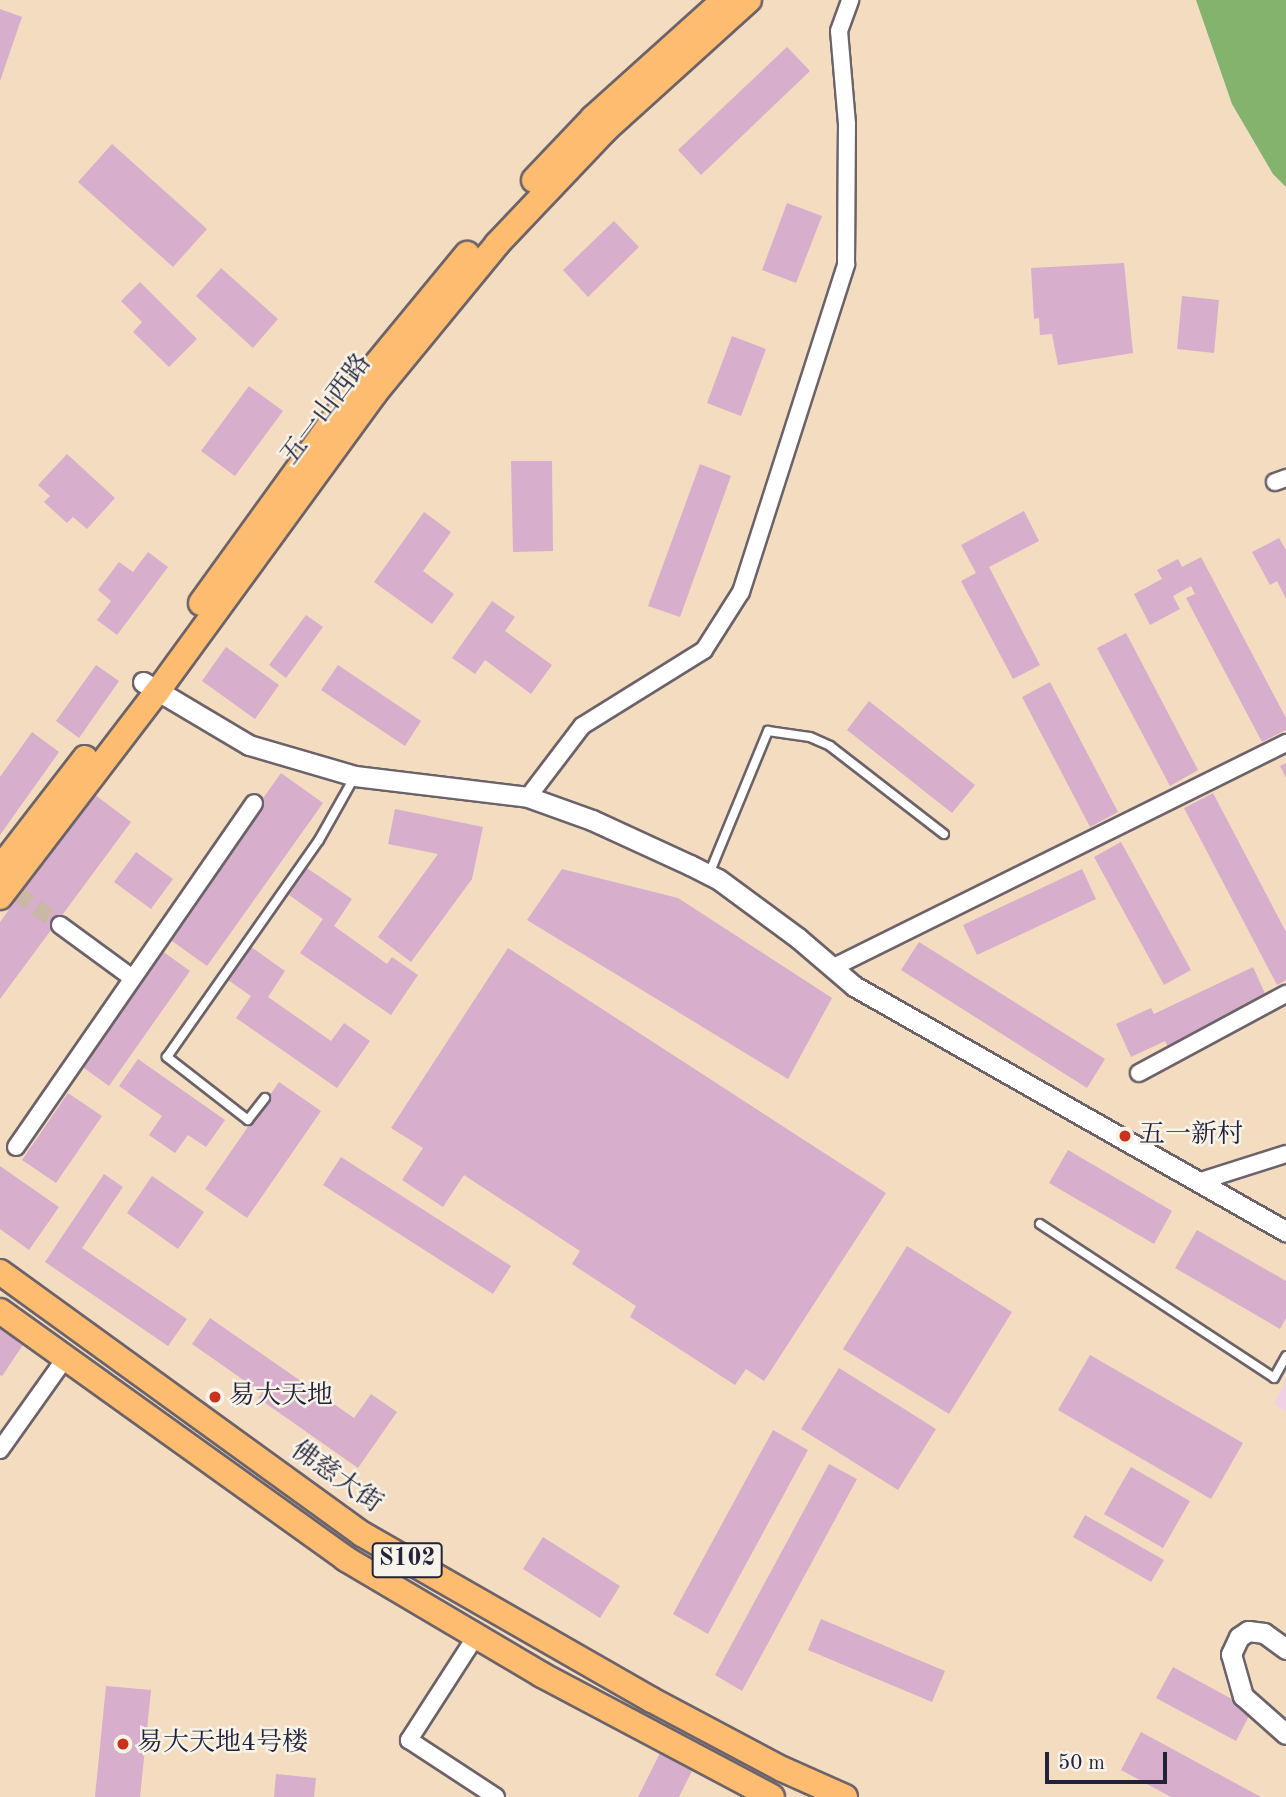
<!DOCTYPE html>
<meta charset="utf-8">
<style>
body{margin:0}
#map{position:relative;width:1286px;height:1797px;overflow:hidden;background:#f4dcc1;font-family:"Old Standard TT","Noto Serif SC",serif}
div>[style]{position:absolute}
.built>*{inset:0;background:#f0d0e5}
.forest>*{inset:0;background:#83b36d}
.building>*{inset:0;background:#d7aecb}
.minor-tunnel>*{height:16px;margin-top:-8px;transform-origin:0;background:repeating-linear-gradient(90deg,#cab7a6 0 16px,transparent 0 24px)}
.roads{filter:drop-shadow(2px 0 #6c636a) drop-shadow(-2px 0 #6c636a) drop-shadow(0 2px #6c636a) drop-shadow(0 -2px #6c636a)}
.service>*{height:8px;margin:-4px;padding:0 4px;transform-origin:4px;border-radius:4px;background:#fff}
.minor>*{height:16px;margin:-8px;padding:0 8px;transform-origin:8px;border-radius:8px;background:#fff}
.tertiary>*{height:19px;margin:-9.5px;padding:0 9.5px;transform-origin:9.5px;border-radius:9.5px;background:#fff}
.primary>*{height:24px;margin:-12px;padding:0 12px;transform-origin:12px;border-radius:12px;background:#fdbc70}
.dots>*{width:19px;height:19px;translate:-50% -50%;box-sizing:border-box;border:4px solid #f7f3e8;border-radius:50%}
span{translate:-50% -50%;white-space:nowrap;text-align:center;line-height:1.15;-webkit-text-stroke:5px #f7f3e8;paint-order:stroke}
.shield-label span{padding:2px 5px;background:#f7f3e8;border:2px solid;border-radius:5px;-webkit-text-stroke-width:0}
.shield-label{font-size:24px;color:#22223b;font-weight:700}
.street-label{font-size:26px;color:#22223b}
.poi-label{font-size:26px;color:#22223b}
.left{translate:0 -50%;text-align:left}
.scale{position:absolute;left:1045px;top:1752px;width:122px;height:32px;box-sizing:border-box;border:4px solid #22223b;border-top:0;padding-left:9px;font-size:21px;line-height:24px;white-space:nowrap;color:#22223b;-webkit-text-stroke:5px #f7f3e8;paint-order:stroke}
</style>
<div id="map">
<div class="built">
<i style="clip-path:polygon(1286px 1379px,1286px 1412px,1274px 1404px)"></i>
</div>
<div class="forest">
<i style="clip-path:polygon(1196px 0,1286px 0,1286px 187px,1273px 174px,1232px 104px)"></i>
</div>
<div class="building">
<i style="clip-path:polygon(0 9px,22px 17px,0 81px)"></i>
<i style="clip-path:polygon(787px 47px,810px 71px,701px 175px,678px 150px)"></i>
<i style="clip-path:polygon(112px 144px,207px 229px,173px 267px,78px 182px)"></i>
<i style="clip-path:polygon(787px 203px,822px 216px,796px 283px,762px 270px)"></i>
<i style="clip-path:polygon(614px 221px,639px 247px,588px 297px,563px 270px)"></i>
<i style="clip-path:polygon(1124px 263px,1133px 353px,1058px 365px,1052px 334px,1040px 335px,1039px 318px,1034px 319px,1031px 268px)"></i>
<i style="clip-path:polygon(221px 268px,278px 319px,253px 348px,196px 296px)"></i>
<i style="clip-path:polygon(140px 282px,197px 339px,169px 367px,133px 332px,142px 322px,121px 301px)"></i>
<i style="clip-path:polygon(1182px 296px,1219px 300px,1214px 353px,1177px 349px)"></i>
<i style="clip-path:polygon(732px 336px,766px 349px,741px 416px,707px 403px)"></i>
<i style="clip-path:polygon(249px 386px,283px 411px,235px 476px,201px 451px)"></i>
<i style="clip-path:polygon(67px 454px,115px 498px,87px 529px,73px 517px,67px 523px,44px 502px,50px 496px,38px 485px)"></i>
<i style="clip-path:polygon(511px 461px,552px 461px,553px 551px,513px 552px)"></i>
<i style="clip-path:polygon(700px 464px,731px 476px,680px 617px,648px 606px)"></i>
<i style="clip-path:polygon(1024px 511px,1039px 541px,989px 567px,1040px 665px,1013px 679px,961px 581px,976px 573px,961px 545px)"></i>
<i style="clip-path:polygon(424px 512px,451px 532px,423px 571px,454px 594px,432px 624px,374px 582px)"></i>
<i style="clip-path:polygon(1279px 538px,1286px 550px,1286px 599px,1277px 581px,1270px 585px,1252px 552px)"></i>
<i style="clip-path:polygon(148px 552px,168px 567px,117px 635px,97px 620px,111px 601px,98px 590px,119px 562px,133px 572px)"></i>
<i style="clip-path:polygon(1201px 557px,1286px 718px,1286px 730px,1262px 742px,1186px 598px,1195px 594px,1191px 586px,1173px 596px,1180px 609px,1150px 625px,1134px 594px,1162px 579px,1157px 570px,1178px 559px,1182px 567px)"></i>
<i style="clip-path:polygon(492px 601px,515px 617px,505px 631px,552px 665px,531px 694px,485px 660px,475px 674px,452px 658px)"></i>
<i style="clip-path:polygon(306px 615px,323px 627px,286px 678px,269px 665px)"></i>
<i style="clip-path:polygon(1126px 633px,1198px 770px,1170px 786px,1097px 648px)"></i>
<i style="clip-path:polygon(226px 647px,279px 685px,255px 719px,202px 681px)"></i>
<i style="clip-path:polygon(96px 665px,119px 681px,79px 738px,56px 721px)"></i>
<i style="clip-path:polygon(338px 665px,421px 721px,405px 746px,321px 690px)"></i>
<i style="clip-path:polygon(1050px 682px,1118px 812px,1090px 827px,1022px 697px)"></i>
<i style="clip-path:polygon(869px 701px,975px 785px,952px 813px,847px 730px)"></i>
<i style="clip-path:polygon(32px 732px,59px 752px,0 835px,0 777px)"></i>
<i style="clip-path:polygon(1286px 763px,1286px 778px,1280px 766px)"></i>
<i style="clip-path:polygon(281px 773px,323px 803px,207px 966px,165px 936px)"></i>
<i style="clip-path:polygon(1213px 793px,1286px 932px,1286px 980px,1277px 985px,1184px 808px)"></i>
<i style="clip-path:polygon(94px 794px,131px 822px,0 999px,0 922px)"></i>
<i style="clip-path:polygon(395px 809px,483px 827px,472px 879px,411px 962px,378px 937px,438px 854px,388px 844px)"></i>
<i style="clip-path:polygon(1121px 842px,1191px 970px,1164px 985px,1094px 857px)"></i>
<i style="clip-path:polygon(136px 852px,173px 879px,151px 909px,114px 882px)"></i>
<i style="clip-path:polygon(307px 868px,352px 899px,334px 926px,387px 964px,392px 957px,418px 975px,391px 1015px,300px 953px,323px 919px,289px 895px)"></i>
<i style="clip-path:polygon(562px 869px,678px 898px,832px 998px,788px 1079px,527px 920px)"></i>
<i style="clip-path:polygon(1082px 869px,1096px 899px,977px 955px,963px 925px)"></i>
<i style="clip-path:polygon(919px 942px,1105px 1059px,1087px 1088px,901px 970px)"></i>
<i style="clip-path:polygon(251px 947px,285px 971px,268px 997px,331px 1041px,344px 1023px,370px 1041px,337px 1088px,236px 1018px,251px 996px,228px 980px)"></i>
<i style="clip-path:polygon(158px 948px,190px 971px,109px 1086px,77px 1063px)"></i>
<i style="clip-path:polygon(508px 948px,886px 1193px,764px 1381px,746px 1369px,735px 1385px,630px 1317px,636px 1306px,572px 1264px,580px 1251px,464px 1175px,443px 1207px,402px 1180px,423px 1148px,391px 1128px)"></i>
<i style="clip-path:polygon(1253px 967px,1268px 1000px,1168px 1047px,1165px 1041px,1131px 1057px,1116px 1024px,1151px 1008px,1154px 1014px)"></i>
<i style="clip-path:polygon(138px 1059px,225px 1120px,206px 1147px,188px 1135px,175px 1153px,149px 1135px,162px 1116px,119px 1086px)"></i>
<i style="clip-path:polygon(279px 1082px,321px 1111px,247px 1218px,205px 1189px)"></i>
<i style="clip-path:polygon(68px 1093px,102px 1116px,56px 1183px,22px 1160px)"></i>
<i style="clip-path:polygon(1068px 1150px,1172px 1211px,1154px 1244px,1049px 1183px)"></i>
<i style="clip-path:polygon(341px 1157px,511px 1266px,493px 1294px,323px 1185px)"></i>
<i style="clip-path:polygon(0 1166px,59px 1207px,29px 1250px,0 1229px)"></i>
<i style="clip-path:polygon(104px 1174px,123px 1187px,82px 1248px,187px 1319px,168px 1346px,45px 1262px)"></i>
<i style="clip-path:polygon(152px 1176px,204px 1212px,178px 1249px,127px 1213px)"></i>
<i style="clip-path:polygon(1197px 1230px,1286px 1281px,1286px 1318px,1280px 1329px,1175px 1268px)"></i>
<i style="clip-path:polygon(907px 1246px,1012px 1312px,949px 1414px,843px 1349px)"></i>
<i style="clip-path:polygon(210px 1318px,354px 1418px,371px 1394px,397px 1412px,358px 1468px,258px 1398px,262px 1393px,192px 1344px)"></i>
<i style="clip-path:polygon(0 1326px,25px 1342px,2px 1376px,0 1375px)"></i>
<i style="clip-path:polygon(1090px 1355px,1243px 1443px,1211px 1499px,1058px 1410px)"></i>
<i style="clip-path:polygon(839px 1368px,936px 1429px,898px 1490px,801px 1429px)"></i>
<i style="clip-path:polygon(773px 1430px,808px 1450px,708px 1634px,673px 1614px)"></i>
<i style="clip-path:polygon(829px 1464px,857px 1479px,742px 1691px,715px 1675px)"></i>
<i style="clip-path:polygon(1131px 1467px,1190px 1501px,1163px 1548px,1104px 1514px)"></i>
<i style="clip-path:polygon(1085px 1515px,1164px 1560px,1151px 1582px,1073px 1537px)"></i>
<i style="clip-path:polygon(543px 1537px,620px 1586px,600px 1618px,523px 1569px)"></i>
<i style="clip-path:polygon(821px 1619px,945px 1671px,932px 1702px,808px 1650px)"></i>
<i style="clip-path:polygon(1173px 1667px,1252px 1710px,1236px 1741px,1156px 1698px)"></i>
<i style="clip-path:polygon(106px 1686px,151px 1690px,140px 1797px,95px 1797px)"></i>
<i style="clip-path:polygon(1141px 1732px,1261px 1797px,1171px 1797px,1121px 1770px)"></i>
<i style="clip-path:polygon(660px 1753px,693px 1769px,679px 1797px,638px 1797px)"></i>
<i style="clip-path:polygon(276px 1774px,316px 1778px,314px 1797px,274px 1797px)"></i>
</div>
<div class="minor-tunnel">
<i style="left:17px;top:893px;width:54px;rotate:36.7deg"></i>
</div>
<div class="roads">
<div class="service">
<i style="left:709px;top:874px;width:155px;rotate:-67.6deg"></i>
<i style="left:768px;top:731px;width:42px;rotate:8.1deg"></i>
<i style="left:810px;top:737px;width:22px;rotate:24deg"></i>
<i style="left:830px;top:746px;width:144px;rotate:37.7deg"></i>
<i style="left:265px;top:1098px;width:28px;rotate:128deg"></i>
<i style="left:248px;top:1120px;width:103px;rotate:-142.1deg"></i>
<i style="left:167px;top:1057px;width:265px;rotate:-55deg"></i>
<i style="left:319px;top:840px;width:71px;rotate:-60.6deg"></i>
<i style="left:1040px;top:1224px;width:280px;rotate:33.3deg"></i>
<i style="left:1274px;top:1378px;width:25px;rotate:-61deg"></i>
</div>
<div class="minor">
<i style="left:1275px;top:482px;width:12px;rotate:-20deg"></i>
<i style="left:528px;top:797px;width:89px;rotate:-52.7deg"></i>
<i style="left:582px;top:726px;width:144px;rotate:-31.9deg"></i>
<i style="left:704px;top:650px;width:69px;rotate:-57.5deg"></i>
<i style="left:741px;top:592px;width:344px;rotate:-72.2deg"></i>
<i style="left:846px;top:264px;width:140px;rotate:-89.6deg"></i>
<i style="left:847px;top:124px;width:93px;rotate:-94.9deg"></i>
<i style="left:839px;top:31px;width:33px;rotate:-70deg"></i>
<i style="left:60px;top:925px;width:88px;rotate:36.2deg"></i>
<i style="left:832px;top:968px;width:507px;rotate:-26.36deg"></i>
<i style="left:1139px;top:1073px;width:167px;rotate:-28.3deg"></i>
<i style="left:16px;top:1147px;width:418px;rotate:-55.3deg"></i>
<i style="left:1201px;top:1181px;width:89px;rotate:-17.6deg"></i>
<i style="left:0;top:1450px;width:110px;rotate:-54.6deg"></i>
<i style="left:476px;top:1636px;width:124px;rotate:122.8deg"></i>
<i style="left:409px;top:1740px;width:104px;rotate:33.2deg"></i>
</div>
<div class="tertiary">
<i style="left:143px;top:682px;width:123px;rotate:30.7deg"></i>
<i style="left:249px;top:745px;width:110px;rotate:16.3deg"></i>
<i style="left:355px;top:776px;width:174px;rotate:6.9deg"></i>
<i style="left:528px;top:797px;width:68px;rotate:19.8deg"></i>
<i style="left:592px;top:820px;width:108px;rotate:24.7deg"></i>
<i style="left:690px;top:865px;width:31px;rotate:27deg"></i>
<i style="left:718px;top:879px;width:99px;rotate:36.4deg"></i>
<i style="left:798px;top:938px;width:74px;rotate:40.6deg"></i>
<i style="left:854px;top:986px;width:497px;rotate:29.6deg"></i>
<i style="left:1286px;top:1649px;width:27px;rotate:-144deg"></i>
<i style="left:1264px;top:1633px;width:16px;rotate:-173deg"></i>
<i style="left:1248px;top:1631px;width:11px;rotate:146deg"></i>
<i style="left:1239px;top:1637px;width:19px;rotate:115deg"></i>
<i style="left:1231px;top:1654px;width:44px;rotate:74.1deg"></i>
<i style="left:1243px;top:1696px;width:57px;rotate:41.5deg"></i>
</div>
<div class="primary">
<i style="left:534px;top:180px;width:86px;rotate:-46.4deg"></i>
<i style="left:593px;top:118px;width:176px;rotate:-42deg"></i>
<i style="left:201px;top:603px;width:269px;rotate:-54.1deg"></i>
<i style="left:359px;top:385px;width:170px;rotate:-50.5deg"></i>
<i style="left:0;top:868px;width:139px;rotate:-52.3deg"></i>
<i style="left:0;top:897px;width:258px;rotate:-52.6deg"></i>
<i style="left:157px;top:692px;width:369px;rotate:-53.9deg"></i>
<i style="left:374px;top:394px;width:194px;rotate:-50.6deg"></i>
<i style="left:497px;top:244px;width:157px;rotate:-46.5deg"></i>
<i style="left:605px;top:130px;width:194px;rotate:-42.1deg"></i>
<i style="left:0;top:1272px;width:447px;rotate:35.9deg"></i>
<i style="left:362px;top:1534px;width:334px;rotate:29.8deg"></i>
<i style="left:652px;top:1700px;width:147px;rotate:28deg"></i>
<i style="left:782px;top:1769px;width:69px;rotate:24deg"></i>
<i style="left:0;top:1311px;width:426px;rotate:35.6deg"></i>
<i style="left:346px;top:1559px;width:228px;rotate:30.6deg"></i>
<i style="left:542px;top:1675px;width:260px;rotate:27.9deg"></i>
</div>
</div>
<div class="dots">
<i style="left:1125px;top:1136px;background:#c8321e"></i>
<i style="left:215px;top:1397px;background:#c8321e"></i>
<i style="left:123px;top:1744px;background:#c8321e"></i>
</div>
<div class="shield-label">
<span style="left:407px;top:1560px">S102</span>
</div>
<div class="street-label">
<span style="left:327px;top:410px;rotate:-53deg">五一山西路</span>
<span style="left:336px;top:1478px;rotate:35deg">佛慈大街</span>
</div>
<div class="poi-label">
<span class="left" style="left:1139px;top:1136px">五一新村</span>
<span class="left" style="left:229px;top:1397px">易大天地</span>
<span class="left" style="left:137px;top:1744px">易大天地4号楼</span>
</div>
<div class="scale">50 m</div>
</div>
